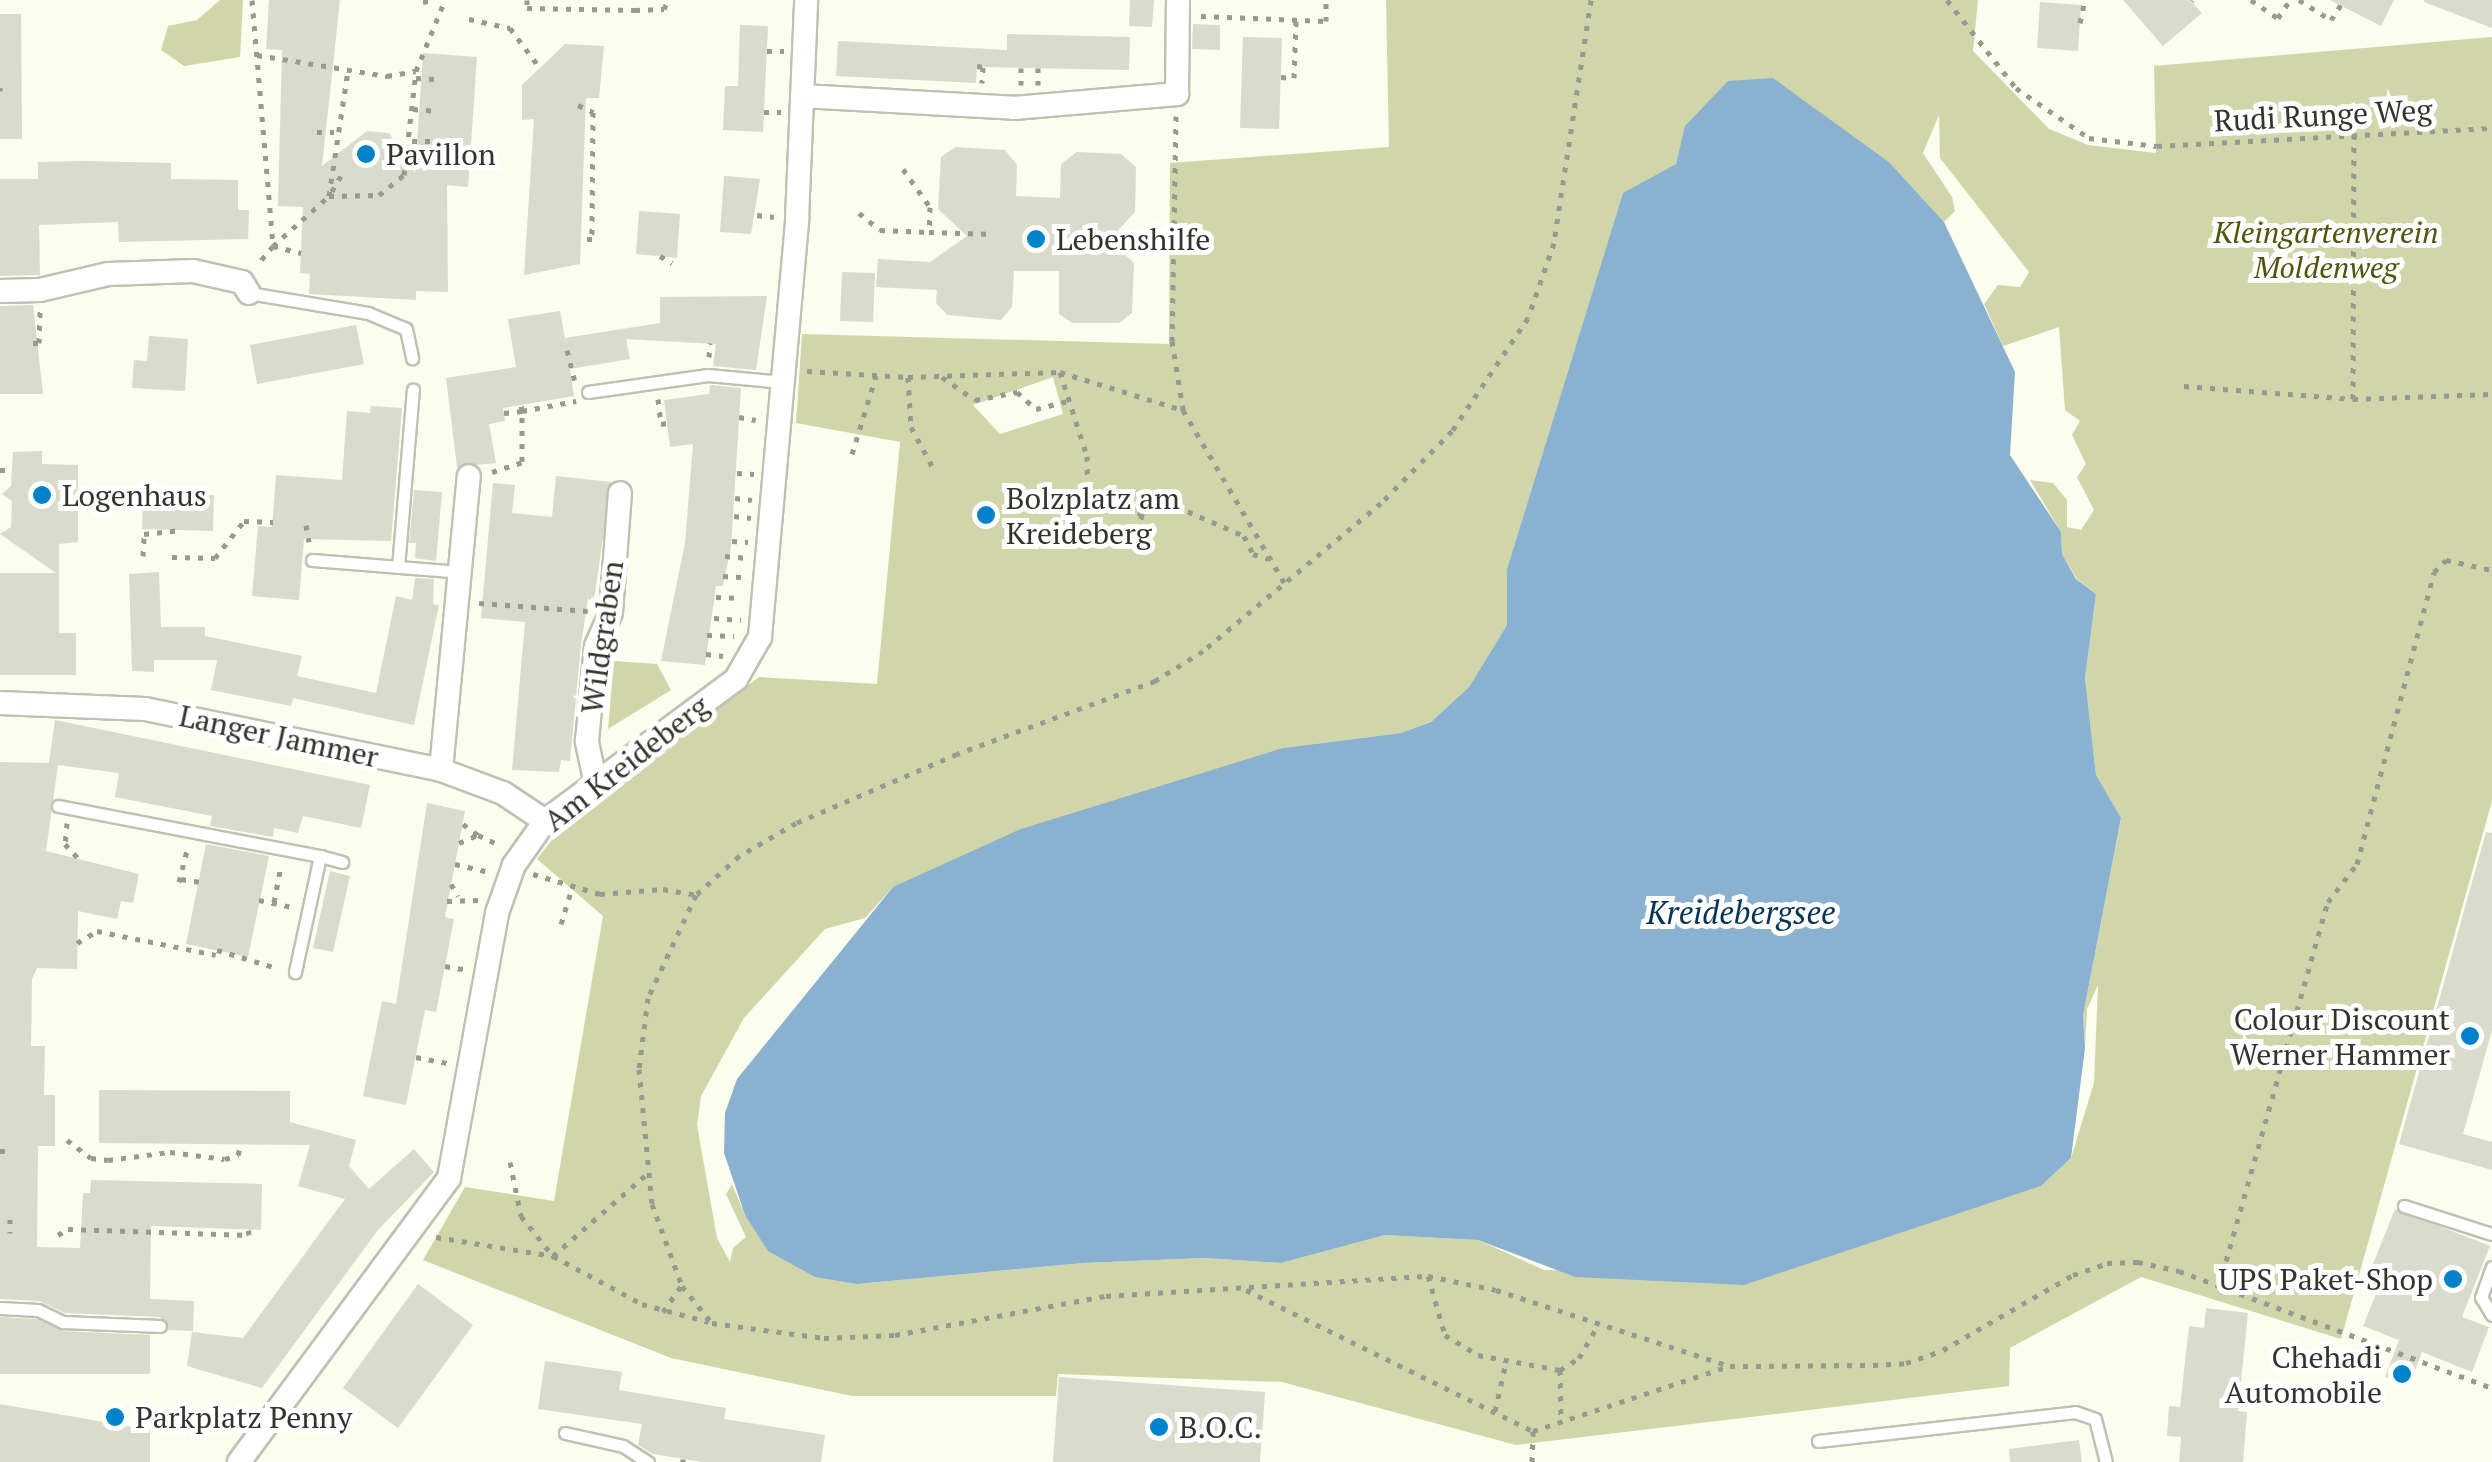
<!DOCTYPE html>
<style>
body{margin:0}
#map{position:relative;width:2492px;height:1462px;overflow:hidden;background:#fbfdee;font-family:"PT Serif",serif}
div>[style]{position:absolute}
.green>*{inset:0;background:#d1d6aa}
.water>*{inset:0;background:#8bb1d0}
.building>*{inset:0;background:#d9dbcc}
.path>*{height:5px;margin-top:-2.5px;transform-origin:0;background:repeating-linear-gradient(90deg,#98998f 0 5px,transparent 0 13px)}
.roads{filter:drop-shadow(2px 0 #bfc1b3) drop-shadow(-2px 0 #bfc1b3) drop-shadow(0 2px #bfc1b3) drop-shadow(0 -2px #bfc1b3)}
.lane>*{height:11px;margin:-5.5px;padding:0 5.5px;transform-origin:5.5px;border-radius:5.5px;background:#fff}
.street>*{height:22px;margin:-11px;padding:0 11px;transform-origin:11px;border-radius:11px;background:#fff}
.dots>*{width:28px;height:28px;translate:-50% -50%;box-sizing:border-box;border:5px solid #fff;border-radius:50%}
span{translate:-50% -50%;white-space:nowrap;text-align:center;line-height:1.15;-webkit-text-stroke:10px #fff;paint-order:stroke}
.street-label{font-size:30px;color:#33342e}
.poi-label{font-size:30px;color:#33342e}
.left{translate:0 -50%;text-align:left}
.right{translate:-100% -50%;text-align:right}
.park-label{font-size:30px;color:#51550c;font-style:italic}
.water-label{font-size:32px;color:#053554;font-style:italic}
</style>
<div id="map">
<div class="green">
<i style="clip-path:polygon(220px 0,243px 0,240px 57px,184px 66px,161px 50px,168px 26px,197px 20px)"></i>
<i style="clip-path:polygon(evenodd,1386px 0,1978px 0,1973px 51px,2049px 129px,2088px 145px,2156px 153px,2154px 66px,2492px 37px,2492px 801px,2341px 1339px,2141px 1277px,2010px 1348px,2009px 1386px,1516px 1445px,1282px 1382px,1058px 1374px,1056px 1396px,852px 1396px,671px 1358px,423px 1260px,465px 1187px,554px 1201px,603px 916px,537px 859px,569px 818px,759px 677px,877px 684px,900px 442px,796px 423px,802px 334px,1169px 344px,1170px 163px,1389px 147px,1386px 0,1939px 115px,1940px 158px,2029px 272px,2020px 287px,1998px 285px,1984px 304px,2003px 346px,2059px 327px,2065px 410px,2080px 421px,2072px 435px,2086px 464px,2077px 477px,2094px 510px,2081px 530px,2067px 527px,2067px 500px,2053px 483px,2030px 480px,2061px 532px,2062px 554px,2077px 579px,2096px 594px,2085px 678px,2096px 775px,2121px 819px,2083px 1016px,2085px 1048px,2087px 1009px,2098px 985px,2094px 1083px,2071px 1158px,2041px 1186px,1804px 1259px,1778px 1274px,1544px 1270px,1478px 1240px,1385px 1235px,1281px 1263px,1205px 1258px,1083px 1263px,857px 1284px,745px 1215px,732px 1184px,726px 1194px,746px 1237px,733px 1248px,730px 1262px,717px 1238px,697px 1125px,701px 1096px,744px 1018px,825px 929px,865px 918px,893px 887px,1283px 748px,1401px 733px,1431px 722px,1469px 687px,1507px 625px,1507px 569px,1623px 194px,1676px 164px,1686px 126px,1890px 163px,1944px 222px,1955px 211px,1952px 197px,1923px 153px,1939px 115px,1386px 0,1053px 377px,1063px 414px,1000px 434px,973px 405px,1053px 377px)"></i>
<i style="clip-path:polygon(614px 661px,657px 664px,671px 690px,608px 729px)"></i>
</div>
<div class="water">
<i style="clip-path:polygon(1773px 78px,1890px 163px,1944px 222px,2015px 372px,2010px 455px,2061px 532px,2062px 554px,2076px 579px,2096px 594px,2085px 678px,2096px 775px,2121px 818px,2083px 1016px,2085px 1048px,2071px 1158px,2041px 1186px,1744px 1285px,1575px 1277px,1478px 1240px,1385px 1235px,1281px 1263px,1205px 1258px,1083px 1263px,857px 1284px,815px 1277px,768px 1251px,745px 1215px,724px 1153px,725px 1113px,737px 1079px,893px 887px,1021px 829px,1283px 748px,1401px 733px,1431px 722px,1469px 687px,1507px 625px,1507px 569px,1623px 193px,1676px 164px,1685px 126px,1728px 81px)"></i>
</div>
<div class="building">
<i style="clip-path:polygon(269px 0,340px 0,322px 166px,367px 131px,389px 133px,415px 173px,423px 53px,477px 57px,468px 187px,447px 185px,448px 292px,416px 291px,416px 300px,309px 294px,310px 274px,300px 273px,303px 207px,278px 206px,282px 50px,266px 49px)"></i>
<i style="clip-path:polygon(1130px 0,1154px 0,1152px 27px,1129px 26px)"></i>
<i style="clip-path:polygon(2123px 0,2190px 0,2202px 13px,2163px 46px)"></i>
<i style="clip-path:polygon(2330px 0,2394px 0,2381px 26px)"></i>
<i style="clip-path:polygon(2424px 0,2492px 0,2492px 28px,2424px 2px)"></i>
<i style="clip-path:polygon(2040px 2px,2081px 5px,2078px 51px,2037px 48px)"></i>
<i style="clip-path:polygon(0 14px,21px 14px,22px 139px,0 139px)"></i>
<i style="clip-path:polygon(1193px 24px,1220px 25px,1220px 50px,1192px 49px)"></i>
<i style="clip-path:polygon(740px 25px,768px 26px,763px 132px,723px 130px,725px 86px,738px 86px)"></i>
<i style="clip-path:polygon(1007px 34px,1130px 37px,1129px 70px,977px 67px,976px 83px,836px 76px,838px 41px,1007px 50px)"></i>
<i style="clip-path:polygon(1243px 37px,1282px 38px,1279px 129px,1240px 128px)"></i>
<i style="clip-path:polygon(565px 44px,604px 46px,599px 98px,586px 98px,580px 264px,524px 275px,534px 119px,522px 120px,522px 85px)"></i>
<i style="clip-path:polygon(955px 147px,1005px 150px,1017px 165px,1016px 196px,1060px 198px,1061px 164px,1077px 152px,1121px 154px,1136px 167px,1135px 212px,1109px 240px,1134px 263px,1132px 313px,1119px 323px,1072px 323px,1059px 314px,1059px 271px,1014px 271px,1012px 307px,1001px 320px,947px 315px,936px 303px,937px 290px,876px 287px,878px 259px,930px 262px,967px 236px,938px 209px,941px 157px)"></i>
<i style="clip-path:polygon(85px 161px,171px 163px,171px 179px,238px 180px,238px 210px,249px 210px,248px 239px,119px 242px,118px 222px,39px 225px,40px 275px,0 276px,0 179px,38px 179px,38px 162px)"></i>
<i style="clip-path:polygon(724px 176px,760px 179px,751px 234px,720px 232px)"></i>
<i style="clip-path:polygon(639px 211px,680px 214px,677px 258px,636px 254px)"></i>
<i style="clip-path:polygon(842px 272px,875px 273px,873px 322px,840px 321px)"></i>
<i style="clip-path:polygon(767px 296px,756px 370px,713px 366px,716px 344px,626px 339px,630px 359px,570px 369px,574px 396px,503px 408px,505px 421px,489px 424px,496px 463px,457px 467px,446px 378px,516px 367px,508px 319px,560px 311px,565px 338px,660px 323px,660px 297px)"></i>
<i style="clip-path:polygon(33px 305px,43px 394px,0 394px,0 306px)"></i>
<i style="clip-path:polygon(356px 325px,364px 364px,257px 384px,250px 345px)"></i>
<i style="clip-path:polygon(149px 336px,188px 339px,185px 391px,132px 388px,134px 360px,147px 361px)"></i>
<i style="clip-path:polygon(710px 385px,741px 388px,731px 547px,723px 586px,716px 586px,705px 665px,661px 661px,685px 543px,693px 444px,670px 447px,664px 400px,709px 394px)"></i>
<i style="clip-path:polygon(371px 406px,402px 408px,391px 541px,304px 539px,299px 600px,252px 596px,258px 526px,272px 527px,276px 475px,342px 480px,347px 411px,370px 413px)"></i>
<i style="clip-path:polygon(42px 451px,42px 464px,78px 465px,78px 542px,59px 544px,59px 633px,76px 633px,76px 675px,0 675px,0 573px,56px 573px,0 534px,11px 527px,12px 501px,2px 494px,11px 486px,13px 452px)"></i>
<i style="clip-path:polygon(556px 476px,611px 482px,594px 600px,588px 599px,581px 645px,570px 761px,561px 760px,559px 772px,512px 770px,525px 622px,481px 618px,493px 483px,515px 485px,512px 513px,552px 517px)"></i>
<i style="clip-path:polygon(414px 490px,442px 492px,436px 561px,415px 558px,416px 543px,409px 543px)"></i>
<i style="clip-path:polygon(143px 493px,214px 495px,213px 531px,142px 529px)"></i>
<i style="clip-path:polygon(159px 572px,161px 627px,205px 627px,205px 636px,302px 656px,297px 676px,376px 693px,396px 596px,412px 600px,415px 578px,434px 579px,433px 604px,439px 605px,414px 725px,293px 698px,291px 706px,211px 690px,217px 660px,154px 660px,154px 672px,132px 671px,129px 574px)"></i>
<i style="clip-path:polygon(55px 720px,370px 785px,361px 828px,303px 816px,298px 833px,274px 828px,273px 837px,210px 826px,212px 816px,115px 797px,119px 773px,58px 765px,46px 851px,139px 874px,133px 903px,121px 901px,117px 919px,78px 911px,77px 969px,37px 968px,32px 979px,31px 1046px,45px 1046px,44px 1095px,55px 1095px,55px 1146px,38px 1146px,37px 1247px,80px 1248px,83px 1193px,90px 1193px,91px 1180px,262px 1184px,261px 1230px,151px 1226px,150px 1299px,194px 1301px,193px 1331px,168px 1330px,160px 1317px,65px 1313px,39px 1301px,0 1299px,0 762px,49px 763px)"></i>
<i style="clip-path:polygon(427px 803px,465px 811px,445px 917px,454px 919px,445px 966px,436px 1012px,425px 1010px,406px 1105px,363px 1096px,382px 1001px,396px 1004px)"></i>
<i style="clip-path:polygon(2486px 832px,2492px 833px,2492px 1030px,2463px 1134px,2492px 1142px,2492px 1170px,2399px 1144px)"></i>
<i style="clip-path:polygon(206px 844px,269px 856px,248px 957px,186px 944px)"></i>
<i style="clip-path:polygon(330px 871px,350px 876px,333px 952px,313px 948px)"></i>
<i style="clip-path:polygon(99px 1090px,290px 1091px,290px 1122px,356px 1140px,349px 1166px,369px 1189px,414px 1149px,434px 1172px,378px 1230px,262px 1388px,187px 1366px,192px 1332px,243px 1338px,345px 1199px,298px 1186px,310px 1145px,99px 1143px)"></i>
<i style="clip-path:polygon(2395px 1209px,2490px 1246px,2462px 1317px,2489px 1327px,2472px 1372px,2422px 1352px,2409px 1386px,2385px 1377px,2399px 1340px,2363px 1326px,2378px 1289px,2365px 1284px)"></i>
<i style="clip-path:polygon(418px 1284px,473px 1325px,398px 1428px,343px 1388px)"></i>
<i style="clip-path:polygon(2206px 1308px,2248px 1313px,2238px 1411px,2247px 1412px,2243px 1462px,2179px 1462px,2181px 1437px,2167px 1436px,2169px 1406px,2180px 1407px,2189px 1326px,2204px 1328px)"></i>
<i style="clip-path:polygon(0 1317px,36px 1319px,63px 1331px,150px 1335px,150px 1374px,0 1374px)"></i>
<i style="clip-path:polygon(545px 1361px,622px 1372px,619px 1390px,726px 1408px,724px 1419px,825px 1435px,821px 1462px,702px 1462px,653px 1454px,638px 1445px,642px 1424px,538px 1409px)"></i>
<i style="clip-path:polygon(1059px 1377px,1265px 1392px,1260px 1462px,1053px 1462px)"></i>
<i style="clip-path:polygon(0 1404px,150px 1430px,150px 1462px,0 1462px)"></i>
<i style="clip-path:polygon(2079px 1440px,2082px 1462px,2010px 1462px,2009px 1449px)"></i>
</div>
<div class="path">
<i style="left:252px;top:0;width:247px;rotate:85.1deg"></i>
<i style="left:273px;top:246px;width:25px;rotate:130deg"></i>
<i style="left:527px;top:0;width:8px;rotate:90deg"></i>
<i style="left:527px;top:8px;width:108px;rotate:1.1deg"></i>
<i style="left:635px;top:10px;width:29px;rotate:-2deg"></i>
<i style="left:664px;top:9px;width:10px;rotate:-66deg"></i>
<i style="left:1591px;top:0;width:246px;rotate:98.7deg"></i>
<i style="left:1554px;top:243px;width:79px;rotate:109.1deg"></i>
<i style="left:1528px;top:318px;width:136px;rotate:123.9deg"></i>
<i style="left:1452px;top:431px;width:101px;rotate:134.6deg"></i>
<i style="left:1381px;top:503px;width:231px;rotate:140.3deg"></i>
<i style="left:1203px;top:651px;width:57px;rotate:148deg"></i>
<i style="left:1155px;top:681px;width:211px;rotate:159.8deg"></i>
<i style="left:957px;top:754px;width:175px;rotate:156.8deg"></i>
<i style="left:796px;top:823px;width:66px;rotate:149.9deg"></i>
<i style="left:739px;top:856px;width:58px;rotate:137.8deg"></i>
<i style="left:696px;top:895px;width:114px;rotate:115deg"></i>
<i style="left:648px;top:998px;width:72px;rotate:97.2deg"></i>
<i style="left:639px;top:1069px;width:136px;rotate:84.5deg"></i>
<i style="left:652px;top:1204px;width:87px;rotate:69.9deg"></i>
<i style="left:682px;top:1286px;width:48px;rotate:51deg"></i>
<i style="left:712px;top:1323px;width:113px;rotate:7.6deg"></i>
<i style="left:824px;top:1338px;width:71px;rotate:-2.4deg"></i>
<i style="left:895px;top:1335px;width:215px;rotate:-10.5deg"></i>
<i style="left:1106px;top:1296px;width:323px;rotate:-3.6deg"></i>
<i style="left:1428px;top:1276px;width:69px;rotate:11.6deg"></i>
<i style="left:1496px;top:1290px;width:246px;rotate:18deg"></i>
<i style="left:1730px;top:1366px;width:143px;rotate:-0.4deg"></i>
<i style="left:1873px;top:1365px;width:33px;rotate:-3deg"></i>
<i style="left:1906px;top:1363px;width:39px;rotate:-19deg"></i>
<i style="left:1943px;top:1350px;width:150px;rotate:-30deg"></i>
<i style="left:2073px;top:1275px;width:36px;rotate:-19deg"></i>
<i style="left:2107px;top:1263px;width:31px;rotate:-2deg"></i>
<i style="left:2138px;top:1262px;width:42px;rotate:12.4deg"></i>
<i style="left:2179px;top:1271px;width:334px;rotate:20.5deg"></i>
<i style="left:1947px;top:0;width:112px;rotate:51.9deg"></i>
<i style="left:2016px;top:88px;width:88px;rotate:34.4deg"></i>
<i style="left:2089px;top:138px;width:68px;rotate:6.7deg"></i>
<i style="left:2157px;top:146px;width:335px;rotate:-3.1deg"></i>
<i style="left:2251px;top:0;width:32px;rotate:34deg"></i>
<i style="left:2278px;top:18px;width:22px;rotate:-56deg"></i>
<i style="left:2299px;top:0;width:38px;rotate:32deg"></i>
<i style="left:2331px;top:20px;width:24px;rotate:-57deg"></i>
<i style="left:2192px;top:1px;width:1px;rotate:-45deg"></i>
<i style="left:423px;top:2px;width:9px;rotate:-13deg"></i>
<i style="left:1201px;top:16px;width:125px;rotate:2.3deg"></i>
<i style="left:1326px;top:21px;width:21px;rotate:-90deg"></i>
<i style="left:469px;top:19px;width:42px;rotate:12.4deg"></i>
<i style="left:510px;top:28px;width:50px;rotate:53.1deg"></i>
<i style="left:2080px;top:23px;width:24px;rotate:-78deg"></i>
<i style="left:767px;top:51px;width:17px"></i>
<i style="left:257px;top:55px;width:132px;rotate:9.2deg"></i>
<i style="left:387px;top:76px;width:29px;rotate:-10deg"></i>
<i style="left:416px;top:71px;width:77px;rotate:-67.8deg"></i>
<i style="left:977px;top:66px;width:6px;rotate:9deg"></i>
<i style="left:983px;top:67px;width:16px;rotate:94deg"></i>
<i style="left:1021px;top:68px;width:17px;rotate:90deg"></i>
<i style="left:1038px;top:68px;width:17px;rotate:90deg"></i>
<i style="left:1281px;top:77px;width:13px;rotate:4deg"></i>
<i style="left:1294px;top:78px;width:58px;rotate:-88deg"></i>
<i style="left:416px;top:78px;width:22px;rotate:3deg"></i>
<i style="left:0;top:87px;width:4px;rotate:90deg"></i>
<i style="left:578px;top:105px;width:17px;rotate:25deg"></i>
<i style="left:593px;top:112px;width:127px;rotate:90.5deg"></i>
<i style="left:592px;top:239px;width:11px;rotate:180deg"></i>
<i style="left:413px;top:109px;width:24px;rotate:5deg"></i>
<i style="left:764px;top:112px;width:17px"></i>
<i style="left:1176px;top:116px;width:225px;rotate:91deg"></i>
<i style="left:1172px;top:341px;width:70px;rotate:80.9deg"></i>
<i style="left:1183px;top:410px;width:202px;rotate:59.6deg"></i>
<i style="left:317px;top:132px;width:17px"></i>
<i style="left:412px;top:141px;width:22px"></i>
<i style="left:903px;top:169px;width:47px;rotate:54.6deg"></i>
<i style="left:930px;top:207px;width:25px;rotate:92deg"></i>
<i style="left:929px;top:232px;width:65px;rotate:1.8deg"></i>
<i style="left:341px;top:176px;width:23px;rotate:121deg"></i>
<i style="left:329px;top:196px;width:126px;rotate:-81.4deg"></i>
<i style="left:859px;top:213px;width:27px;rotate:39deg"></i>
<i style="left:880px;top:230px;width:49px;rotate:2.3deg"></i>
<i style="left:757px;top:215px;width:17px;rotate:7deg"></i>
<i style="left:273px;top:246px;width:75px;rotate:-41.8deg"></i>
<i style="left:329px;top:196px;width:50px;rotate:-1.1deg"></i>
<i style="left:379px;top:195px;width:32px;rotate:-39deg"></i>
<i style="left:404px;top:175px;width:105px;rotate:-83.4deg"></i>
<i style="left:273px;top:246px;width:29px;rotate:14deg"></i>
<i style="left:660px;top:256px;width:14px;rotate:30deg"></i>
<i style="left:33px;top:343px;width:6px"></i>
<i style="left:39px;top:343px;width:32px;rotate:-88deg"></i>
<i style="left:567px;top:350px;width:32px;rotate:76deg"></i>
<i style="left:709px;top:357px;width:14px;rotate:-86deg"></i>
<i style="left:807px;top:371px;width:101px;rotate:3.4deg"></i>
<i style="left:908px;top:377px;width:152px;rotate:-1.9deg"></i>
<i style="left:1060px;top:372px;width:129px;rotate:17.2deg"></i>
<i style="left:1060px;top:372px;width:88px;rotate:72.2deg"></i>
<i style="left:1087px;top:456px;width:42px;rotate:88.6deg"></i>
<i style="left:1088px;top:498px;width:56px;rotate:16.5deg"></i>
<i style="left:1142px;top:514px;width:33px;rotate:102deg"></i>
<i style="left:908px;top:377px;width:50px;rotate:86.6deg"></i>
<i style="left:911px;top:427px;width:44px;rotate:61.7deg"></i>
<i style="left:942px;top:377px;width:40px;rotate:34.9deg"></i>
<i style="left:975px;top:400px;width:43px;rotate:-10.8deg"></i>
<i style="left:1017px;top:392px;width:25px;rotate:42deg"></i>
<i style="left:1036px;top:409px;width:34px;rotate:-14deg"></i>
<i style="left:2184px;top:386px;width:169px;rotate:4.4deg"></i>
<i style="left:2353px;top:399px;width:139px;rotate:-2.1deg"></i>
<i style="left:658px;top:399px;width:25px;rotate:83deg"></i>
<i style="left:661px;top:424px;width:6px;rotate:-9deg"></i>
<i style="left:2353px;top:399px;width:264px;rotate:-89.8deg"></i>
<i style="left:504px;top:413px;width:18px;rotate:-6deg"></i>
<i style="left:522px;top:411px;width:6px;rotate:-99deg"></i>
<i style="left:739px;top:417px;width:17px;rotate:10deg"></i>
<i style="left:852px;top:454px;width:82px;rotate:-72.9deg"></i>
<i style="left:0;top:470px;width:12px"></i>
<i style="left:492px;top:472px;width:32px;rotate:-18deg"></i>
<i style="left:522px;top:462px;width:51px;rotate:-90deg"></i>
<i style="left:522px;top:411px;width:55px;rotate:-10.5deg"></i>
<i style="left:737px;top:473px;width:17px;rotate:3deg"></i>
<i style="left:735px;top:498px;width:17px;rotate:7deg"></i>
<i style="left:1052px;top:507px;width:37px;rotate:-14deg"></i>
<i style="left:1142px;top:514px;width:8px;rotate:-76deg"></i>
<i style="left:1144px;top:506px;width:21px;rotate:-14deg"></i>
<i style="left:1164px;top:501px;width:87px;rotate:23.6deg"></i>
<i style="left:1244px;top:536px;width:20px;rotate:63deg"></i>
<i style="left:1253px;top:554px;width:16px;rotate:18deg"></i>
<i style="left:734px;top:516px;width:17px;rotate:7deg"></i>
<i style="left:306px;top:525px;width:17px;rotate:80deg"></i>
<i style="left:732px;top:541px;width:16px;rotate:4deg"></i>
<i style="left:143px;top:556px;width:22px;rotate:-87deg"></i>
<i style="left:144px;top:534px;width:38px;rotate:-6deg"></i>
<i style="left:725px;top:556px;width:22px;rotate:5deg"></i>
<i style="left:172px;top:557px;width:43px;rotate:1.3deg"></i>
<i style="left:215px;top:558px;width:47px;rotate:-51.9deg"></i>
<i style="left:244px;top:521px;width:29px;rotate:2deg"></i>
<i style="left:723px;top:576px;width:22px;rotate:3deg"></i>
<i style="left:716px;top:597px;width:26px;rotate:2deg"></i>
<i style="left:479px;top:603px;width:109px;rotate:4.2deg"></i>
<i style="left:714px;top:618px;width:27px;rotate:4deg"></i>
<i style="left:707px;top:635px;width:27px;rotate:2deg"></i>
<i style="left:706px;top:654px;width:17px;rotate:7deg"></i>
<i style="left:67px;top:823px;width:21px;rotate:95deg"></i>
<i style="left:65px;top:844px;width:21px;rotate:47deg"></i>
<i style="left:463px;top:824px;width:19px;rotate:36deg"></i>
<i style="left:459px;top:843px;width:21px;rotate:-23deg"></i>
<i style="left:478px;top:835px;width:23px;rotate:25deg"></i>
<i style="left:455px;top:864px;width:32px;rotate:13deg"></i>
<i style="left:533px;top:874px;width:70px;rotate:16.6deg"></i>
<i style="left:600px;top:894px;width:63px;rotate:-4.5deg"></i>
<i style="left:663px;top:889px;width:34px;rotate:10deg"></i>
<i style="left:181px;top:879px;width:18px;rotate:9deg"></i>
<i style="left:179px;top:882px;width:38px;rotate:-76deg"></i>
<i style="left:451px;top:884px;width:14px;rotate:60deg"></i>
<i style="left:259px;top:900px;width:33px;rotate:12deg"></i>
<i style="left:447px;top:901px;width:31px;rotate:-2deg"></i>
<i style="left:274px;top:902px;width:37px;rotate:-79deg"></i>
<i style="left:561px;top:924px;width:37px;rotate:-73deg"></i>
<i style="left:77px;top:943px;width:23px;rotate:-31deg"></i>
<i style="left:97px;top:931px;width:121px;rotate:11.4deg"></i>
<i style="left:217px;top:950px;width:63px;rotate:16.7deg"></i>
<i style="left:445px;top:966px;width:22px;rotate:10deg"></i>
<i style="left:416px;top:1057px;width:32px;rotate:11deg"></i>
<i style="left:67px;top:1140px;width:30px;rotate:37deg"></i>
<i style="left:91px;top:1158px;width:17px;rotate:7deg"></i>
<i style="left:108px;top:1160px;width:63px;rotate:-7.4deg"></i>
<i style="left:170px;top:1152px;width:55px;rotate:7.3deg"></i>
<i style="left:225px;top:1159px;width:14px;rotate:-17deg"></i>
<i style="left:238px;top:1155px;width:11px;rotate:-75deg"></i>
<i style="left:0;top:1151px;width:7px"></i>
<i style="left:510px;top:1162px;width:55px;rotate:78.5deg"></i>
<i style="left:521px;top:1216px;width:51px;rotate:51.3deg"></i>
<i style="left:553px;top:1256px;width:126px;rotate:-41.1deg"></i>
<i style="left:10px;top:1219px;width:14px;rotate:90deg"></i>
<i style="left:58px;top:1235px;width:12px;rotate:-31deg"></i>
<i style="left:68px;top:1229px;width:181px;rotate:1.9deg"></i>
<i style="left:249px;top:1235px;width:6px;rotate:-99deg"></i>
<i style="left:436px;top:1237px;width:119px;rotate:9.2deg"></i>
<i style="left:553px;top:1256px;width:101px;rotate:28.3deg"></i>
<i style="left:642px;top:1304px;width:69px;rotate:15deg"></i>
<i style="left:1428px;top:1276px;width:61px;rotate:73.9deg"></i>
<i style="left:1445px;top:1335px;width:39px;rotate:31deg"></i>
<i style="left:1478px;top:1355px;width:83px;rotate:10.4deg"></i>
<i style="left:1560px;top:1370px;width:22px;rotate:-32deg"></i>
<i style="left:1579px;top:1358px;width:36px;rotate:-60deg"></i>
<i style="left:2219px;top:1286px;width:399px;rotate:-74.2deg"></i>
<i style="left:2328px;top:902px;width:48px;rotate:-52.7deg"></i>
<i style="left:2357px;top:864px;width:302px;rotate:-75.2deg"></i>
<i style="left:2434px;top:572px;width:17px;rotate:-45deg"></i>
<i style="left:2446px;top:560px;width:47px;rotate:12.3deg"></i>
<i style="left:1246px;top:1290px;width:320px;rotate:26.2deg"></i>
<i style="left:1533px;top:1431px;width:204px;rotate:-18.3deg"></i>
<i style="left:663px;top:1312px;width:32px;rotate:-55deg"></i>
<i style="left:1560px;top:1370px;width:52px;rotate:88.9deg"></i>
<i style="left:1495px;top:1411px;width:50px;rotate:-77.3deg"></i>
<i style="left:683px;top:1462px;width:3px;rotate:-90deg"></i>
<i style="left:1532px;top:1462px;width:31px;rotate:-88deg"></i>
</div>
<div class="roads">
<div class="lane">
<i style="left:249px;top:293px;width:121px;rotate:9.5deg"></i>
<i style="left:368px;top:313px;width:41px;rotate:22.8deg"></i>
<i style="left:406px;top:329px;width:30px;rotate:78deg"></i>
<i style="left:588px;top:392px;width:121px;rotate:-8.1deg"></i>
<i style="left:708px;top:375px;width:75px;rotate:5.3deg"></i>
<i style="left:312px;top:560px;width:149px;rotate:4.6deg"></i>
<i style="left:398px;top:567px;width:178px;rotate:-85.2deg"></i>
<i style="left:58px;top:806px;width:267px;rotate:10.8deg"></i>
<i style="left:320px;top:856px;width:119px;rotate:102.2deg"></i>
<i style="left:320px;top:856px;width:23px;rotate:15deg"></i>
<i style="left:2404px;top:1206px;width:92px;rotate:17.7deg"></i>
<i style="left:2492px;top:1267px;width:32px;rotate:110deg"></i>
<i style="left:2481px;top:1297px;width:21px;rotate:59deg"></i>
<i style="left:0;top:1308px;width:38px;rotate:3deg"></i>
<i style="left:38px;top:1310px;width:28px;rotate:26deg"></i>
<i style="left:63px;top:1322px;width:97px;rotate:2.4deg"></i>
<i style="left:565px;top:1433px;width:59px;rotate:12.6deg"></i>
<i style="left:623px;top:1446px;width:30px;rotate:33deg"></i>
<i style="left:1818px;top:1441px;width:259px;rotate:-6.4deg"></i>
<i style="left:2075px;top:1412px;width:21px;rotate:19deg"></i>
<i style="left:2095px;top:1419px;width:44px;rotate:75.7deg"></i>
</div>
<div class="street">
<i style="left:802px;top:96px;width:212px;rotate:3.2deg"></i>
<i style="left:1014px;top:108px;width:164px;rotate:-4.9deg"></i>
<i style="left:1177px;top:94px;width:94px;rotate:-89.4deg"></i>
<i style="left:0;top:291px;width:40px;rotate:-1.4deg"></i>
<i style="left:40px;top:290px;width:70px;rotate:-13.2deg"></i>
<i style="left:108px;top:274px;width:85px;rotate:-2deg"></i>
<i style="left:193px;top:271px;width:50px;rotate:12.7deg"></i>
<i style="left:242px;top:282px;width:13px;rotate:58deg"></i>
<i style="left:0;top:703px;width:145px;rotate:2.4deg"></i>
<i style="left:145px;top:709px;width:302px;rotate:11.6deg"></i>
<i style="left:441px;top:770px;width:66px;rotate:20.4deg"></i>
<i style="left:503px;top:793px;width:50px;rotate:33.7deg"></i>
<i style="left:441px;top:770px;width:295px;rotate:-84.6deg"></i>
<i style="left:595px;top:780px;width:40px;rotate:-102deg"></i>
<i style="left:587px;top:741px;width:95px;rotate:-84.6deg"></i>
<i style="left:596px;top:646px;width:37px;rotate:-66deg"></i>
<i style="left:611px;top:612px;width:119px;rotate:-85.7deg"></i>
<i style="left:239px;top:1462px;width:353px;rotate:-53.5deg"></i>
<i style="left:449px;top:1178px;width:269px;rotate:-79.7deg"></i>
<i style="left:497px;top:913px;width:51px;rotate:-70.5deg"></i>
<i style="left:514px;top:865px;width:54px;rotate:-54.8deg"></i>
<i style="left:545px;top:821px;width:238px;rotate:-36.6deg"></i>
<i style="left:736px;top:679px;width:48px;rotate:-60.3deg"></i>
<i style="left:760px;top:637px;width:420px;rotate:-84.9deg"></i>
<i style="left:797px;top:219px;width:219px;rotate:-87.6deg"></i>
</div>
</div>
<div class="dots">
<i style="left:366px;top:154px;background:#0083cb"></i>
<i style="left:1036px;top:239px;background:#0083cb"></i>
<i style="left:42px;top:495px;background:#0083cb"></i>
<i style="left:986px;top:515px;background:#0083cb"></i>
<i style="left:2470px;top:1036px;background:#0083cb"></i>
<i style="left:2453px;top:1279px;background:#0083cb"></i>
<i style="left:2402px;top:1374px;background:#0083cb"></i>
<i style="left:115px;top:1417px;background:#0083cb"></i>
<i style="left:1159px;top:1427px;background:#0083cb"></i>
</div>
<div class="street-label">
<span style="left:2323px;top:115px;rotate:-3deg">Rudi Runge Weg</span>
<span style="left:602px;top:637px;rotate:-82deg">Wildgraben</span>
<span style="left:279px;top:736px;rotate:12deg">Langer Jammer</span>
<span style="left:626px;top:763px;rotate:-38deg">Am Kreideberg</span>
</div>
<div class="poi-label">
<span class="left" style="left:386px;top:154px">Pavillon</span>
<span class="left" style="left:1056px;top:239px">Lebenshilfe</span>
<span class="left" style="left:62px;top:495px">Logenhaus</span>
<span class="left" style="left:1006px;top:515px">Bolzplatz am<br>Kreideberg</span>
<span class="right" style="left:2450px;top:1036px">Colour Discount<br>Werner Hammer</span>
<span class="right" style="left:2433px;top:1279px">UPS Paket-Shop</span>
<span class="right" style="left:2382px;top:1374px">Chehadi<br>Automobile</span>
<span class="left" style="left:135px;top:1417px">Parkplatz Penny</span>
<span class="left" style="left:1179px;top:1427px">B.O.C.</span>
</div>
<div class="park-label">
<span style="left:2326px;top:249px">Kleingartenverein<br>Moldenweg</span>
</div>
<div class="water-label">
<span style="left:1741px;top:912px">Kreidebergsee</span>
</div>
</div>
